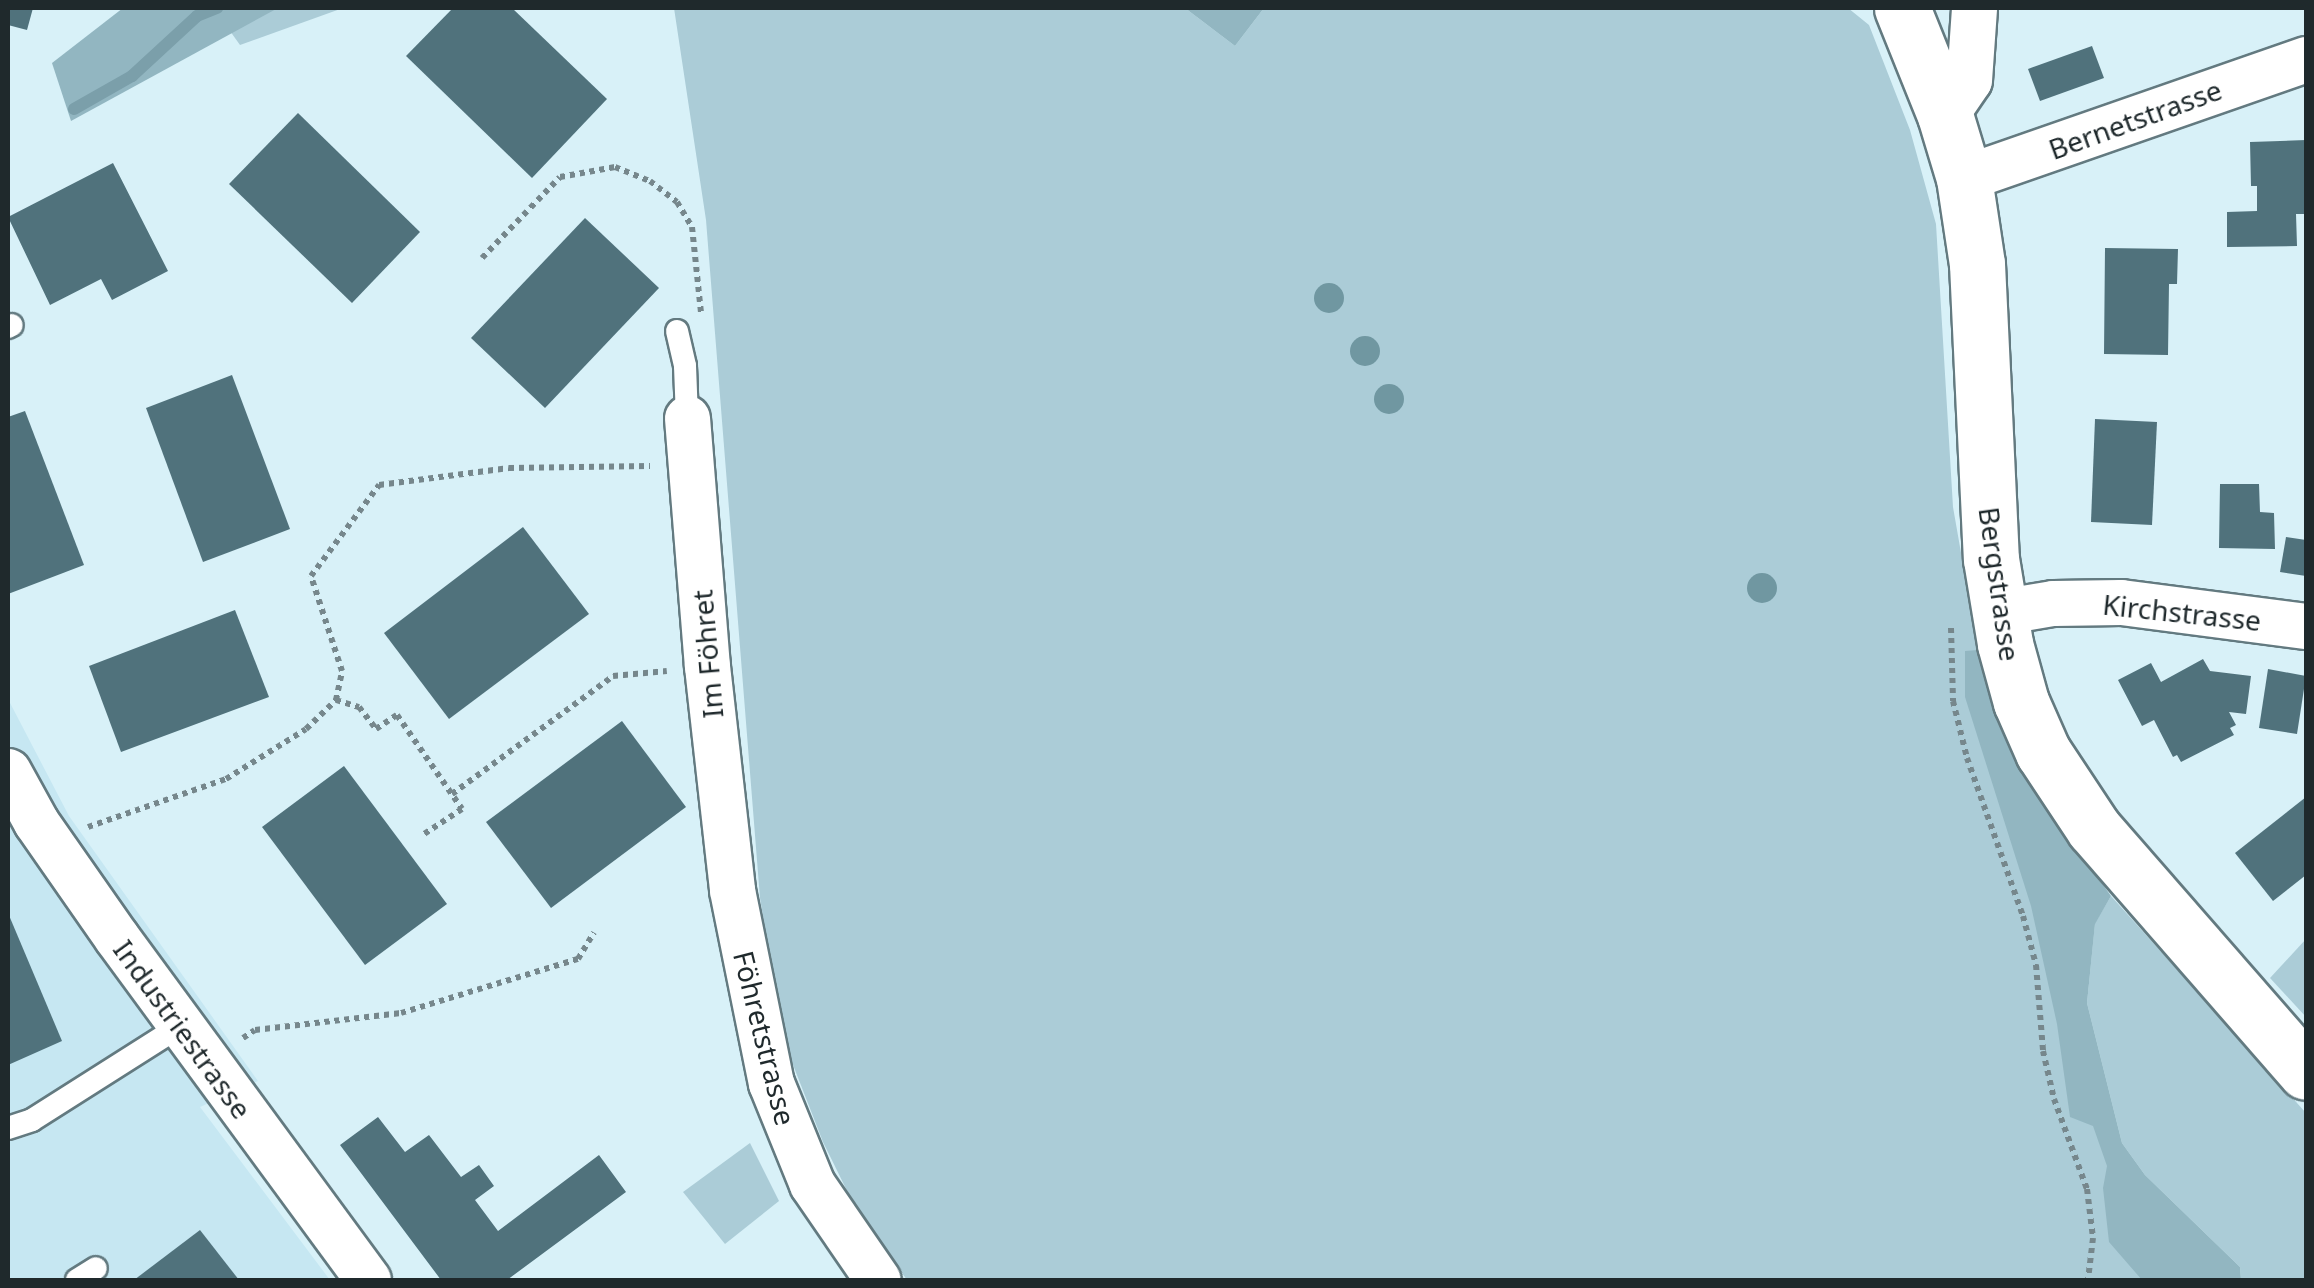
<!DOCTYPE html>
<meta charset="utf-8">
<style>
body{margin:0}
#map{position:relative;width:2314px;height:1288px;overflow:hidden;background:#d8f1f8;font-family:"Noto Sans",sans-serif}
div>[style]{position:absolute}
.built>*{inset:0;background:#c6e7f2}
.green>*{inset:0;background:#abccd7}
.forest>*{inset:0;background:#92b6c1}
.stream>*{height:12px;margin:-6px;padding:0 6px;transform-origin:6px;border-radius:6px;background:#7b9faa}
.building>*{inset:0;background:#50727c}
.path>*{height:6px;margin-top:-3px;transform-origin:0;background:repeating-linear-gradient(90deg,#76878c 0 5px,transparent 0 10px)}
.roads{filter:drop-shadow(2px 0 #637a80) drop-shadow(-2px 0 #637a80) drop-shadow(0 2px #637a80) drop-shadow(0 -2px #637a80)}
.service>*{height:22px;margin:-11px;padding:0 11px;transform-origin:11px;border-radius:11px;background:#fff}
.minor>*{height:45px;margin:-22.5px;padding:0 22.5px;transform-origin:22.5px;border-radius:22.5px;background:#fff}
.tertiary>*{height:55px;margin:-27.5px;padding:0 27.5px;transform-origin:27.5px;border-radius:27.5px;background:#fff}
.trees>*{width:30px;height:30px;margin:-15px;border-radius:50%;background:#7097a1}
span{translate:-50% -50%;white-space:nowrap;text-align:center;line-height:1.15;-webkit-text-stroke:10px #fff;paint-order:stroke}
.street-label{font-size:28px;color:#1f292c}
.frame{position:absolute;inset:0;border:10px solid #1f292c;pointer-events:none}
</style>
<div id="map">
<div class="built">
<i style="clip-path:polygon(8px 699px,69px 816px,258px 1081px,200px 1107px,330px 1280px,8px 1280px)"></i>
</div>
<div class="green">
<i style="clip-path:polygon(274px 8px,343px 8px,240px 45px,230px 31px)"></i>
<i style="clip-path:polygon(674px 8px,1185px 8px,1235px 46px,1264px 8px,1848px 8px,1869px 25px,1910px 130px,1936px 224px,1953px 507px,1978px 650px,2156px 1280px,907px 1280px,855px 1207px,823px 1142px,783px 1039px,760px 898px,706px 220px)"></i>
<i style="clip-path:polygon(2111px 896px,2306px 1113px,2306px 1280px,2241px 1280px,2240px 1267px,2145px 1175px,2122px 1143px,2087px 1003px,2095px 923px)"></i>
<i style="clip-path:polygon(2306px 939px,2306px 1017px,2270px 978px)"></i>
<i style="clip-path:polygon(750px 1143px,779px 1201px,725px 1244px,683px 1192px)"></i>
</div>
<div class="forest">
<i style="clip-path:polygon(123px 8px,278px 8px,71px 121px,52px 63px)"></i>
<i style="clip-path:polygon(1185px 8px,1264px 8px,1235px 46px)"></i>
<i style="clip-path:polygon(1978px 650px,2040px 796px,2111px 896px,2095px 924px,2087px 1003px,2122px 1143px,2145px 1175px,2240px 1267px,2241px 1280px,2142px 1280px,2109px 1242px,2103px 1188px,2107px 1166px,2093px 1126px,2070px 1117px,2057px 1024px,2031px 906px,1965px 697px,1965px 651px)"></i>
</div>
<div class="stream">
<i style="left:74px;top:109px;width:67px;rotate:-29.6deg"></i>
<i style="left:132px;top:76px;width:88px;rotate:-42.7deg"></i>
<i style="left:197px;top:16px;width:22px;rotate:-22deg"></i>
</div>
<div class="building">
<i style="clip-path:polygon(8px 8px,33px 8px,27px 30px,8px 25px)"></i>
<i style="clip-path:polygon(453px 8px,512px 8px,607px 99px,532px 178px,406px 56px)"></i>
<i style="clip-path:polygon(2092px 46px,2104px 78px,2040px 101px,2028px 69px)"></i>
<i style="clip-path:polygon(298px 113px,420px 232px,352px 303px,229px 184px)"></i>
<i style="clip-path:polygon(2306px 140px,2306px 214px,2296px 214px,2297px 246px,2227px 247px,2227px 212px,2257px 211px,2257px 186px,2251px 186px,2250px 142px)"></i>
<i style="clip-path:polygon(113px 163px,168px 271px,112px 300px,101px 279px,50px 305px,8px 217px)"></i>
<i style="clip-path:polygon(585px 218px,659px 288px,545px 408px,471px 338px)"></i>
<i style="clip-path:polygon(2105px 248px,2178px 249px,2177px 284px,2169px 284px,2168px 355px,2104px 354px)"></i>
<i style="clip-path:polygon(232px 375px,290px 529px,203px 562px,146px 408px)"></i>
<i style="clip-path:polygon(25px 411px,84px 565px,8px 594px,8px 417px)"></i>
<i style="clip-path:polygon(2095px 419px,2157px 422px,2152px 525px,2091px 522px)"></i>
<i style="clip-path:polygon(2220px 484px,2259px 484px,2260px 512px,2274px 513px,2275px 549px,2219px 548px)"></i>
<i style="clip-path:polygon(523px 527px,589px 614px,449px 719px,384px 633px)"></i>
<i style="clip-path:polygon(2286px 537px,2306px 540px,2306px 576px,2280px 572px)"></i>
<i style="clip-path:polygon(235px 610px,269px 697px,121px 752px,89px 666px)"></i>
<i style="clip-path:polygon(2203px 659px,2210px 671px,2251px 676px,2246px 714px,2229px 712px,2236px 725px,2230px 728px,2234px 735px,2181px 762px,2177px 755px,2173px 757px,2154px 720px,2142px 726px,2118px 680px,2151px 663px,2161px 682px)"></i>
<i style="clip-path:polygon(2268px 669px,2306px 676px,2297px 734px,2259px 728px)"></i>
<i style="clip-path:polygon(622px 721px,686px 807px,551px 908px,486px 822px)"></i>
<i style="clip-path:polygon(344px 766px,447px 904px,365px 965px,262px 827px)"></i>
<i style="clip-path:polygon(2306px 797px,2306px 875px,2273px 901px,2235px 853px)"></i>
<i style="clip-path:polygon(8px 913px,62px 1041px,8px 1065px)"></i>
<i style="clip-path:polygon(378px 1117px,405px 1152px,429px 1135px,461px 1177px,479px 1165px,494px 1186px,475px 1200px,498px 1231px,599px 1155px,626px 1192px,507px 1280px,441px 1280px,340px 1145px)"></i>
<i style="clip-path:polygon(200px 1230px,239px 1280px,134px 1280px)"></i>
</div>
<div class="path">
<i style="left:482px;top:258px;width:112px;rotate:-46.1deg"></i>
<i style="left:560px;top:177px;width:56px;rotate:-10.3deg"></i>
<i style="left:615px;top:167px;width:38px;rotate:22deg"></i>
<i style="left:650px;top:181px;width:34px;rotate:38deg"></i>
<i style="left:677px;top:202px;width:29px;rotate:59deg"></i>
<i style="left:692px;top:227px;width:86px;rotate:84deg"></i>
<i style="left:1951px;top:628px;width:73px;rotate:88.4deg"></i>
<i style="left:1953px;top:701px;width:59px;rotate:76.2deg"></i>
<i style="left:1967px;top:758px;width:168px;rotate:70.5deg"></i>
<i style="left:2023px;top:916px;width:51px;rotate:75.1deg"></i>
<i style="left:2036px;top:965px;width:86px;rotate:85.3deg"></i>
<i style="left:2043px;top:1051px;width:49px;rotate:77.1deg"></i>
<i style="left:2054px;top:1099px;width:96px;rotate:69.9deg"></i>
<i style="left:2087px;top:1189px;width:49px;rotate:83deg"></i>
<i style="left:2093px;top:1238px;width:42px;rotate:96.8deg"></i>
<i style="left:336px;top:700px;width:24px;rotate:17deg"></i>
<i style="left:359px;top:707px;width:28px;rotate:52deg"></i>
<i style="left:376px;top:729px;width:25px;rotate:-34deg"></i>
<i style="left:397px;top:715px;width:114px;rotate:55.3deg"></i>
<i style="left:462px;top:809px;width:45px;rotate:146.7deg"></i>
<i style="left:452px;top:794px;width:200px;rotate:-36.2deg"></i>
<i style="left:613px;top:676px;width:54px;rotate:-5.3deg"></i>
<i style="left:88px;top:827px;width:146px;rotate:-19.2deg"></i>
<i style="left:226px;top:779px;width:94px;rotate:-32deg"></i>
<i style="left:306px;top:729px;width:42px;rotate:-44deg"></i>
<i style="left:336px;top:700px;width:30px;rotate:-78deg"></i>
<i style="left:342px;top:671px;width:100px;rotate:-108.1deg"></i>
<i style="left:311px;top:576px;width:114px;rotate:-53.2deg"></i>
<i style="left:379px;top:485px;width:131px;rotate:-7.5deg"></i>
<i style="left:509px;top:468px;width:141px;rotate:-0.8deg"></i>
<i style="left:243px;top:1038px;width:14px;rotate:-34deg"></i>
<i style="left:255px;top:1030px;width:147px;rotate:-6.6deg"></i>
<i style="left:401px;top:1013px;width:185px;rotate:-17deg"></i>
<i style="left:578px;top:959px;width:31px;rotate:-59deg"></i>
</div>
<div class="roads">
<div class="service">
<i style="left:8px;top:327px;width:4px;rotate:-27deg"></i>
<i style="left:677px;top:331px;width:36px;rotate:77deg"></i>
<i style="left:685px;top:366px;width:52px;rotate:87.8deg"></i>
<i style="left:8px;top:1128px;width:25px;rotate:-18deg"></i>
<i style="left:32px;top:1120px;width:175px;rotate:-32.4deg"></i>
<i style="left:77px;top:1280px;width:22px;rotate:-32deg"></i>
</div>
<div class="minor">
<i style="left:1945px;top:115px;width:42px;rotate:-55.6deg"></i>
<i style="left:1969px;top:80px;width:72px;rotate:-86deg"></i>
<i style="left:1964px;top:178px;width:362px;rotate:-19.2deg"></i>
<i style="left:687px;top:418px;width:249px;rotate:85.4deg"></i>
<i style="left:707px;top:666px;width:225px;rotate:83.6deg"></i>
<i style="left:732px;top:890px;width:197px;rotate:78.6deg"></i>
<i style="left:771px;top:1083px;width:109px;rotate:67.9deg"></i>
<i style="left:812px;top:1184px;width:116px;rotate:55.5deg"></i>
<i style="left:1999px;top:612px;width:55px;rotate:-9.5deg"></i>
<i style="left:2053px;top:603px;width:68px;rotate:-0.8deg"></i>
<i style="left:2121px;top:602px;width:187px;rotate:7.4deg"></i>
<i style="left:8px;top:771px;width:58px;rotate:61.2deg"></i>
<i style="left:36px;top:822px;width:141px;rotate:55.1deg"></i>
<i style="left:117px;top:938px;width:424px;rotate:53.7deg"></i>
</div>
<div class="tertiary">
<i style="left:1902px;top:8px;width:115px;rotate:68.1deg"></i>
<i style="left:1945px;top:115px;width:66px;rotate:73.2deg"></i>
<i style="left:1964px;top:178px;width:87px;rotate:81.4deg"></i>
<i style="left:1977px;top:264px;width:295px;rotate:87.3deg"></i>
<i style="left:1991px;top:559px;width:86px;rotate:80.6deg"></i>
<i style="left:2005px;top:644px;width:60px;rotate:74.6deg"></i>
<i style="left:2021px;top:702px;width:55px;rotate:66.3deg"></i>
<i style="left:2043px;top:752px;width:92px;rotate:56.5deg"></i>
<i style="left:2094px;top:829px;width:322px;rotate:48.9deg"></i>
</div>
</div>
<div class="trees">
<i style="left:1329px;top:298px"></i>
<i style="left:1365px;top:351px"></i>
<i style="left:1389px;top:399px"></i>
<i style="left:1762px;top:588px"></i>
</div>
<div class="street-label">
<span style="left:2135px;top:119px;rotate:-20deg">Bernetstrasse</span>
<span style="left:2000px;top:584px;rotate:82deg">Bergstrasse</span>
<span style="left:2182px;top:612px;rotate:6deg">Kirchstrasse</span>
<span style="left:707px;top:654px;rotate:-95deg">Im Föhret</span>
<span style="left:183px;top:1029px;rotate:54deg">Industriestrasse</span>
<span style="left:765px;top:1038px;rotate:76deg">Föhretstrasse</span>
</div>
<div class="frame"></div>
</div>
